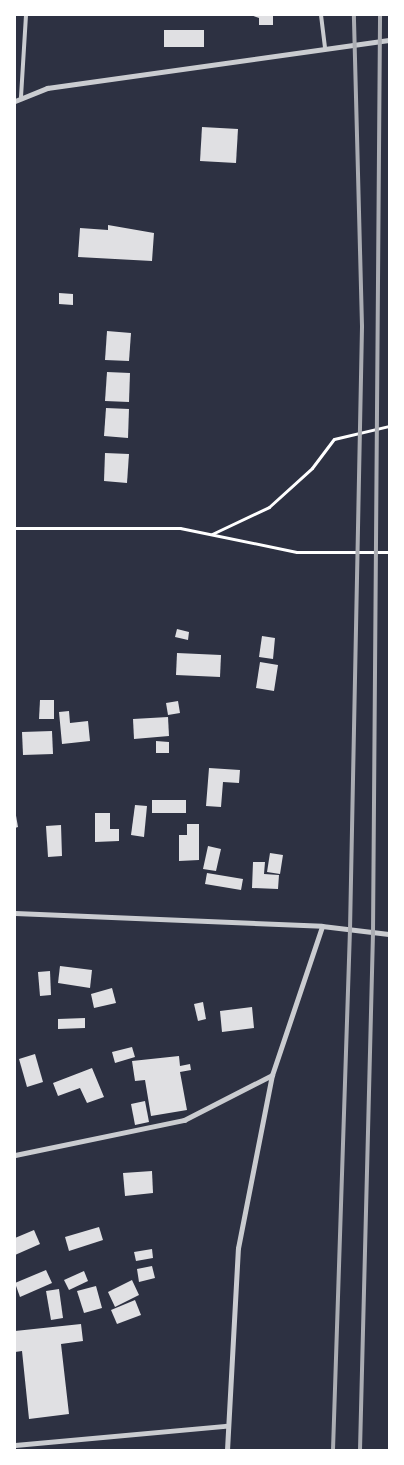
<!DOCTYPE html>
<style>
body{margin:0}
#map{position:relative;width:404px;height:1465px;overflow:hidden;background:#2d3142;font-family:"DejaVu Sans",sans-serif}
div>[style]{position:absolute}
.building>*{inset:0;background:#e0e0e3}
.path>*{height:3px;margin:-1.5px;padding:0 1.5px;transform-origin:1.5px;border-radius:1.5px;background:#fff}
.service>*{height:4px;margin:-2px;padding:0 2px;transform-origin:2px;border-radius:2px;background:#caccd0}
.minor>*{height:5px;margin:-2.5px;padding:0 2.5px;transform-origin:2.5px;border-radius:2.5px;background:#caccd0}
.rail>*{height:4px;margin:-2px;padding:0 2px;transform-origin:2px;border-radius:2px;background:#abadb3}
span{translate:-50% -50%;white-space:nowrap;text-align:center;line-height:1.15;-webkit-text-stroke:5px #fff;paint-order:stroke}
.frame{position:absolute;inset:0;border:16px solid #fff;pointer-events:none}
</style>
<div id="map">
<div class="building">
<i style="clip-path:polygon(251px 15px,273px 15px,273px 25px,259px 25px,259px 18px)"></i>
<i style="clip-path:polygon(164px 30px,204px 30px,204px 47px,164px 47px)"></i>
<i style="clip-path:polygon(202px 127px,238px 129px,236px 163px,200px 161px)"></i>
<i style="clip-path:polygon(108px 225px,154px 233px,152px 261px,78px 257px,80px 228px,108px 230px)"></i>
<i style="clip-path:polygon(59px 293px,73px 294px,73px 305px,59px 304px)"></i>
<i style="clip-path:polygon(107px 331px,131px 333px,129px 361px,105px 360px)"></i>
<i style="clip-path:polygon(107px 372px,130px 373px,129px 402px,105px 401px)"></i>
<i style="clip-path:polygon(106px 408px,129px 409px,128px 438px,104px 436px)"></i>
<i style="clip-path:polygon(105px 453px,129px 454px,127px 483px,104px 481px)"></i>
<i style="clip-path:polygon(177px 629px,189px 632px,188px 640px,175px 637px)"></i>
<i style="clip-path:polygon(262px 636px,275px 638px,273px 659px,259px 657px)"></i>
<i style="clip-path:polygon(177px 653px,221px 655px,220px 677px,176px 675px)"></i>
<i style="clip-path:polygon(260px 662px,278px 665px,274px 691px,256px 688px)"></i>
<i style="clip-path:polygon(40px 700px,54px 700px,54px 719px,39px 719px)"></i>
<i style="clip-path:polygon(178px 701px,180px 713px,168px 715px,166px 703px)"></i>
<i style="clip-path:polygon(69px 711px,70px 723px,88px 721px,90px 741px,62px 744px,59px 712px)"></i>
<i style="clip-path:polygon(168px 717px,169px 736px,134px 739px,133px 719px)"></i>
<i style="clip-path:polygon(52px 731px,53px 754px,23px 755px,22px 732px)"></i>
<i style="clip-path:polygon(156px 741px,169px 742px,169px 753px,156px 753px)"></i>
<i style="clip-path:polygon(209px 768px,240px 770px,239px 783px,223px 782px,221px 807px,206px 806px)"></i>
<i style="clip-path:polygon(152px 800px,186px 800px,186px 813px,152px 813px)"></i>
<i style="clip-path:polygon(135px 805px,147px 806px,144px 837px,131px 835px)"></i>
<i style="clip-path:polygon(15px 810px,18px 827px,15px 828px)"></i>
<i style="clip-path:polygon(95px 813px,110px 813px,110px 829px,119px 829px,119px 841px,95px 842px)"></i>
<i style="clip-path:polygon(187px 824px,199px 824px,199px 860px,179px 861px,179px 835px,187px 835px)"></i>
<i style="clip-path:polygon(61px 825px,62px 856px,48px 857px,46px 826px)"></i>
<i style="clip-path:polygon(208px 846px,221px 849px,216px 871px,203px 869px)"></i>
<i style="clip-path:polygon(270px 853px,283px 855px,280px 874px,267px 872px)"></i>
<i style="clip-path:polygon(253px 862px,265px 862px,264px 874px,279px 875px,278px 889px,252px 888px)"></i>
<i style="clip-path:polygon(207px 873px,243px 879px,241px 890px,205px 884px)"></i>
<i style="clip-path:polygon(60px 966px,92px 970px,90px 988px,58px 983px)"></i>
<i style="clip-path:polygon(50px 971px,51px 995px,40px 996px,38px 972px)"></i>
<i style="clip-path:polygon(112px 988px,116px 1003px,94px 1008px,91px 994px)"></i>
<i style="clip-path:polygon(203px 1002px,206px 1019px,198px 1021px,194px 1004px)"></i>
<i style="clip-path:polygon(252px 1007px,254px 1028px,222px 1032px,220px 1011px)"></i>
<i style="clip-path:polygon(85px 1018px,85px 1028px,58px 1029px,58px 1019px)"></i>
<i style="clip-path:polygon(132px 1047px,135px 1057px,115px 1063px,112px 1052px)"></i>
<i style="clip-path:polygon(35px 1054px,43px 1082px,27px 1087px,19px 1059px)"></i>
<i style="clip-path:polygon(179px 1056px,180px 1066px,190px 1064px,191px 1070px,180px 1072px,187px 1110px,151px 1116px,145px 1080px,135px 1081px,132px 1061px)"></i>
<i style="clip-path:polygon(92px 1068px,104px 1097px,87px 1103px,80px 1088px,58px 1096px,53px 1083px)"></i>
<i style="clip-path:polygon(145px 1101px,149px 1122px,135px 1125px,131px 1104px)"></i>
<i style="clip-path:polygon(152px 1171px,153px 1193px,125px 1196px,123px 1173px)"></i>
<i style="clip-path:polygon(99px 1227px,103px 1240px,69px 1251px,65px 1237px)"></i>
<i style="clip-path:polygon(34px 1230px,40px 1244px,15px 1255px,15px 1238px)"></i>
<i style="clip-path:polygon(152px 1249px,153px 1258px,136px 1261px,134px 1252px)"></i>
<i style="clip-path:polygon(152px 1266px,155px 1278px,139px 1282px,137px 1269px)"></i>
<i style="clip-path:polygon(46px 1270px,52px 1283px,20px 1297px,15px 1283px)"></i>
<i style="clip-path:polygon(84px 1271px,88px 1281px,69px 1290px,64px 1280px)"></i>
<i style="clip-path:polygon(132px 1280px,139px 1295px,115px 1307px,108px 1292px)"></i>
<i style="clip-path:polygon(96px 1286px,102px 1308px,84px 1313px,77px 1291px)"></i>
<i style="clip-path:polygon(59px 1289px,63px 1318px,51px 1320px,46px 1291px)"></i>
<i style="clip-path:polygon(135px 1300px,141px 1315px,117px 1324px,111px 1310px)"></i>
<i style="clip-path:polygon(81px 1324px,83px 1341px,61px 1344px,69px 1414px,29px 1419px,22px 1351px,15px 1352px,15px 1331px)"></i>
</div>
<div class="path">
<i style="left:15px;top:528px;width:165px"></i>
<i style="left:180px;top:528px;width:119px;rotate:11.6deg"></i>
<i style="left:297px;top:552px;width:92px"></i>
<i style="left:212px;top:534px;width:63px;rotate:-25.3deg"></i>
<i style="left:269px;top:507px;width:58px;rotate:-42.2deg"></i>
<i style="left:312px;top:468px;width:36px;rotate:-53deg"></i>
<i style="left:334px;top:439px;width:57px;rotate:-13.3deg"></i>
</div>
<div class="service">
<i style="left:321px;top:15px;width:33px;rotate:83deg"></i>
<i style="left:21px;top:97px;width:82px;rotate:-86.5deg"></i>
</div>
<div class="minor">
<i style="left:15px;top:101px;width:35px;rotate:-22deg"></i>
<i style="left:47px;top:88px;width:345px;rotate:-8deg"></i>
<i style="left:15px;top:913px;width:307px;rotate:2.4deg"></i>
<i style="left:322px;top:926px;width:67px;rotate:6.8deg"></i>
<i style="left:15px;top:1155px;width:173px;rotate:-11.7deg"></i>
<i style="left:184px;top:1120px;width:99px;rotate:-27.1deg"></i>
<i style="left:15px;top:1445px;width:211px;rotate:-5.2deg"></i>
<i style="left:227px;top:1450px;width:202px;rotate:-86.9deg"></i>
<i style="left:238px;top:1248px;width:176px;rotate:-78.9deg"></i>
<i style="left:272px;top:1075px;width:157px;rotate:-71.4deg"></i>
</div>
<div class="rail">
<i style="left:333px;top:1450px;width:520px;rotate:-88.13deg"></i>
<i style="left:350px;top:930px;width:604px;rotate:-88.86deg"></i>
<i style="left:362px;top:326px;width:311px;rotate:-91.5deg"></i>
<i style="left:360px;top:1450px;width:517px;rotate:-88.56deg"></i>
<i style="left:373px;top:933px;width:918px;rotate:-89.56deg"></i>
</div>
<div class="frame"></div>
</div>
